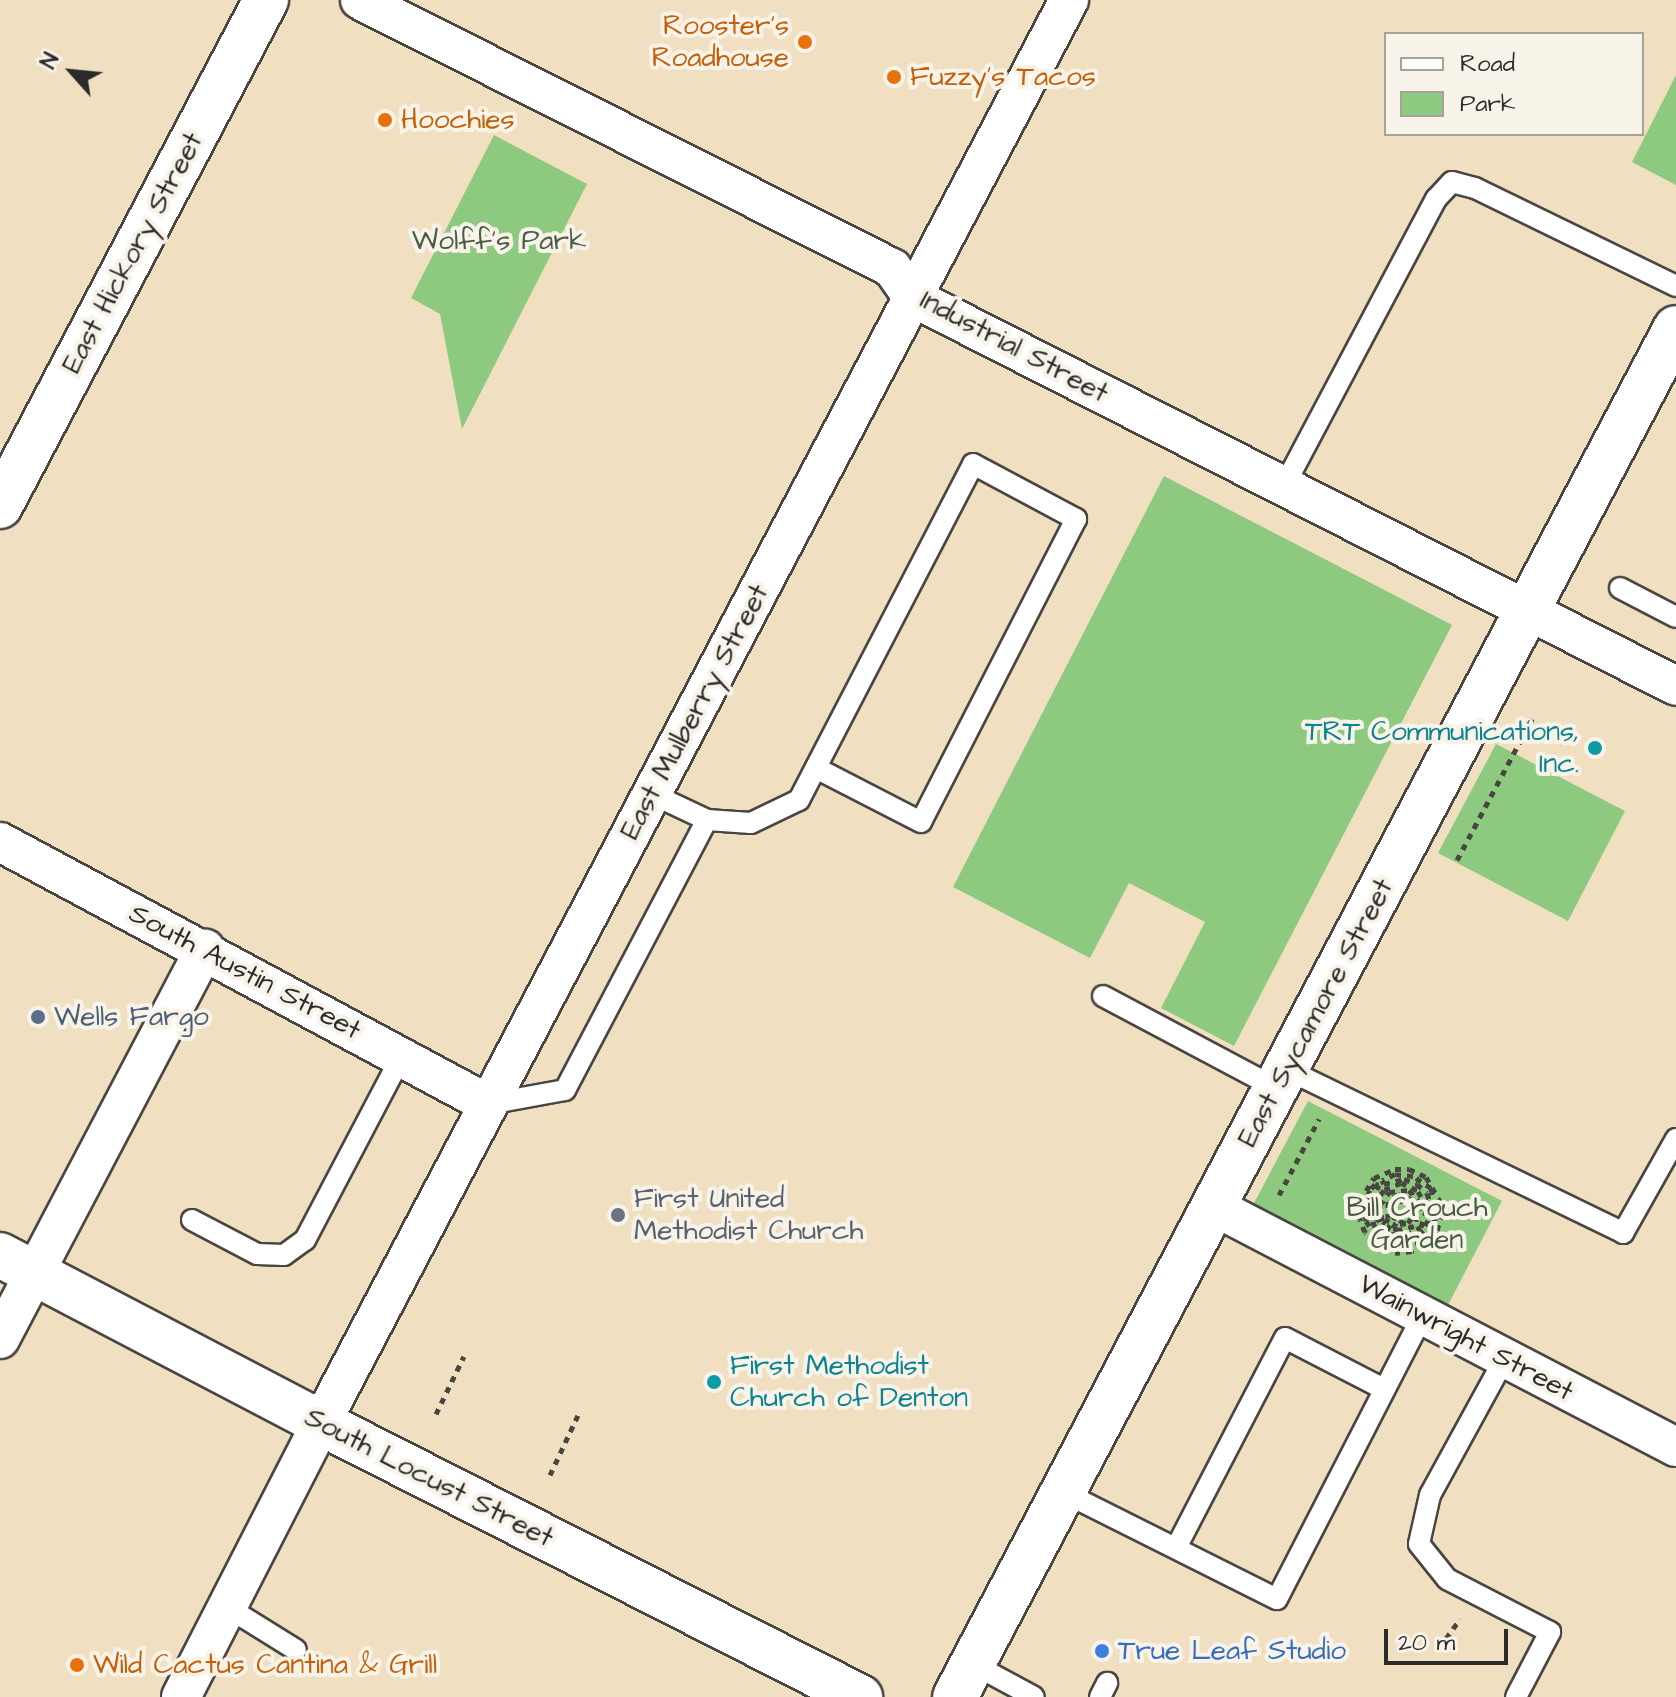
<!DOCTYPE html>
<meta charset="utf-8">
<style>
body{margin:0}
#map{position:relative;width:1676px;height:1697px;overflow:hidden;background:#f0dfc1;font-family:"Architects Daughter",sans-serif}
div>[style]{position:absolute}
.green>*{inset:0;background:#8dca80}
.path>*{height:5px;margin-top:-2.5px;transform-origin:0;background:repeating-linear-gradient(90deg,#494642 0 6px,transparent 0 12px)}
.roads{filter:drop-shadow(2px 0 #494642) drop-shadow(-2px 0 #494642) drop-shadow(0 2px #494642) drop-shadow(0 -2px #494642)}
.lane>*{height:20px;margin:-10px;padding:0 10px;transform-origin:10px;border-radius:10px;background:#fff}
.street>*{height:38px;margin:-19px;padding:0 19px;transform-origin:19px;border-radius:19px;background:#fff}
.secondary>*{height:44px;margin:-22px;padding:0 22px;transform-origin:22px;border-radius:22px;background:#fff}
.dots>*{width:22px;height:22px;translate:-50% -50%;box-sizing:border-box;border:4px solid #f7f3e8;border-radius:50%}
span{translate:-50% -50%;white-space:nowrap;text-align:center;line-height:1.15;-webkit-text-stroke:8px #f7f3e8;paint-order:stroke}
.food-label{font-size:28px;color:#c56008}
.right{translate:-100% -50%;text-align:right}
.left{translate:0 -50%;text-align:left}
.park-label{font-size:28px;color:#485b44}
.street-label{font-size:28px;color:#2b2b2b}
.culture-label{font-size:28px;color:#0d838f}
.service-label{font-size:28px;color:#4e5e75}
.worship-label{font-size:28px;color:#5b616d}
.shop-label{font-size:28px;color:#366cbe}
.legend{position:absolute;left:1384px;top:32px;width:260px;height:104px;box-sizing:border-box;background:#f7f3e8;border:2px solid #a5a39c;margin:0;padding:10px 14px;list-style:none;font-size:24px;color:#2b2b2b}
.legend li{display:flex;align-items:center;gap:16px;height:40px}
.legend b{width:40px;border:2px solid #a5a39c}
.north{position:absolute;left:32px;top:32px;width:80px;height:80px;-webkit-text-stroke:6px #f7f3e8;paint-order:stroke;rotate:297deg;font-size:22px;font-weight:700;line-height:32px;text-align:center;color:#2b2b2b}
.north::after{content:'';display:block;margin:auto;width:28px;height:36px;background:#2b2b2b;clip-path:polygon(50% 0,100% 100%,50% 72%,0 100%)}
.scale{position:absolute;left:1384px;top:1629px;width:124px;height:36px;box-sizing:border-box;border:4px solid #2b2b2b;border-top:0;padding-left:10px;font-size:24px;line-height:28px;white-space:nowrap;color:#2b2b2b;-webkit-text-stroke:6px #f7f3e8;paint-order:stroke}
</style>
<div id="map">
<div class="green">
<i style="clip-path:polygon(1676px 75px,1676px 185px,1632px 162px)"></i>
<i style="clip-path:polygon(494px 135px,587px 184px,462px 429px,440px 314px,411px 298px)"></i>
<i style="clip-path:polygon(1164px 476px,1452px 625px,1234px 1046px,1161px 1008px,1205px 922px,1129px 883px,1090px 958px,953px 887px)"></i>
<i style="clip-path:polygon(1496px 744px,1625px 811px,1568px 921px,1438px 853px)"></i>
<i style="clip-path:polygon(1308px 1101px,1502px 1201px,1447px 1307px,1253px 1205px)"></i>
</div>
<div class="path">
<i style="left:1457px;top:860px;width:160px;rotate:-62deg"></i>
<i style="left:1279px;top:1195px;width:86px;rotate:-62.2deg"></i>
<i style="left:1377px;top:1249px;width:16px;rotate:-63deg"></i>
<i style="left:1384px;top:1235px;width:12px;rotate:-138deg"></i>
<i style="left:1375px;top:1227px;width:14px;rotate:-111deg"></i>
<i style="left:1370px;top:1214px;width:14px;rotate:-86deg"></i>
<i style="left:1371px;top:1200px;width:17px;rotate:-62deg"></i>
<i style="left:1379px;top:1185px;width:4px;rotate:-166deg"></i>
<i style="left:1375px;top:1184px;width:8px;rotate:130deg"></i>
<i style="left:1370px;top:1190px;width:15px;rotate:113deg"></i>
<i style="left:1364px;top:1204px;width:17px;rotate:83deg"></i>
<i style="left:1366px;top:1221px;width:19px;rotate:54deg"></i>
<i style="left:1377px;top:1236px;width:5px;rotate:112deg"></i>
<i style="left:1375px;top:1241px;width:13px;rotate:-138deg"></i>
<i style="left:1365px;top:1232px;width:13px;rotate:-113deg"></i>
<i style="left:1360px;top:1220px;width:19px;rotate:-90deg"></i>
<i style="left:1360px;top:1201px;width:27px;rotate:-59deg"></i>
<i style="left:1374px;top:1178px;width:23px;rotate:-23deg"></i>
<i style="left:1395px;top:1169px;width:14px"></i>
<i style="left:1409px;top:1169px;width:19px;rotate:25deg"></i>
<i style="left:1426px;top:1177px;width:32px;rotate:60deg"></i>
<i style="left:1442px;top:1205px;width:6px;rotate:171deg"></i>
<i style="left:1436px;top:1206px;width:19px;rotate:-106deg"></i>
<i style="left:1431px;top:1188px;width:22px;rotate:-146deg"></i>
<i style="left:1413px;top:1176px;width:18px;rotate:-174deg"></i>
<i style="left:1395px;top:1174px;width:14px;rotate:155deg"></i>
<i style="left:1382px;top:1180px;width:4px;rotate:63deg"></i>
<i style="left:1384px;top:1184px;width:21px;rotate:-14deg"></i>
<i style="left:1404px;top:1179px;width:14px;rotate:21deg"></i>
<i style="left:1417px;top:1184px;width:13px;rotate:42deg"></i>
<i style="left:1427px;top:1193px;width:17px;rotate:73deg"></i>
<i style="left:1432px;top:1209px;width:23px;rotate:110deg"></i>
<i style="left:1424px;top:1231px;width:14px;rotate:144deg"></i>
<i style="left:1413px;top:1239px;width:19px;rotate:180deg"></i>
<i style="left:1394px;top:1239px;width:7px;rotate:117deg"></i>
<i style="left:1391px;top:1245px;width:28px;rotate:-6deg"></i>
<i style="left:1419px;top:1242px;width:12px;rotate:-35deg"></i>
<i style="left:1429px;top:1235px;width:22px;rotate:-69deg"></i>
<i style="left:1437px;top:1214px;width:5px;rotate:-11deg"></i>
<i style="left:1442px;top:1213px;width:19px;rotate:106deg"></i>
<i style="left:1437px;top:1231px;width:19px;rotate:133deg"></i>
<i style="left:1424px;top:1245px;width:13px;rotate:153deg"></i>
<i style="left:1412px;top:1251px;width:17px;rotate:173deg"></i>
<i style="left:1386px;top:1250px;width:17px;rotate:-73deg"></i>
<i style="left:1391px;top:1234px;width:15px;rotate:4deg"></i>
<i style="left:1406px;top:1235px;width:17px;rotate:-28deg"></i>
<i style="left:1421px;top:1227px;width:21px;rotate:-73deg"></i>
<i style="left:1427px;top:1207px;width:20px;rotate:-120deg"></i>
<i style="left:1417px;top:1190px;width:17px;rotate:-156deg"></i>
<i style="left:1401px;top:1183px;width:18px;rotate:158deg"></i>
<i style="left:1384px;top:1190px;width:14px;rotate:126deg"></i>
<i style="left:1376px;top:1201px;width:16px;rotate:90deg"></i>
<i style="left:1376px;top:1217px;width:17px;rotate:50deg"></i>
<i style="left:1387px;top:1230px;width:16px;rotate:-60deg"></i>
<i style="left:1395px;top:1216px;width:9px;rotate:-111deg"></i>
<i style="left:1392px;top:1208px;width:9px;rotate:-54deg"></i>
<i style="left:1397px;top:1201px;width:9px"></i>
<i style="left:1406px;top:1201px;width:9px;rotate:69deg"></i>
<i style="left:1409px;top:1209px;width:17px;rotate:121deg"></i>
<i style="left:1400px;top:1224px;width:8px;rotate:-7deg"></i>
<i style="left:1408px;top:1223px;width:12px;rotate:-55deg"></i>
<i style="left:1415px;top:1213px;width:15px;rotate:-106deg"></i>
<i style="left:1411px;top:1199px;width:14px;rotate:-159deg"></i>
<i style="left:1398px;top:1194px;width:12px;rotate:145deg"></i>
<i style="left:1388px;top:1201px;width:17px;rotate:90deg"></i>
<i style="left:1388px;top:1218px;width:5px;rotate:112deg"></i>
<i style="left:1386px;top:1223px;width:4px;rotate:-153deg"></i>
<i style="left:1382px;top:1221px;width:16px;rotate:-97deg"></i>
<i style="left:1380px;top:1205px;width:16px;rotate:-55deg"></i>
<i style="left:1389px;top:1192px;width:20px;rotate:-6deg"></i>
<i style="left:1409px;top:1190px;width:18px;rotate:49deg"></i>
<i style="left:1421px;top:1204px;width:23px;rotate:108deg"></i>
<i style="left:1414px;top:1226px;width:16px;rotate:165deg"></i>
<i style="left:1399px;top:1230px;width:6px;rotate:-162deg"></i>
<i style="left:1393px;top:1228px;width:21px;rotate:-61deg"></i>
<i style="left:436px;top:1414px;width:64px;rotate:-64.2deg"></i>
<i style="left:550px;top:1475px;width:66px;rotate:-65deg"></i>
<i style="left:1439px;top:1648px;width:36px;rotate:-54deg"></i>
</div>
<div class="roads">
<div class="lane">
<i style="left:1284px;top:486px;width:325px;rotate:-62.1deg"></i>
<i style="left:1436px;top:199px;width:23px;rotate:-47deg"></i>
<i style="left:1452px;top:182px;width:24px;rotate:15deg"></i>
<i style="left:1475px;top:188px;width:224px;rotate:26deg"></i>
<i style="left:1620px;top:588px;width:63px;rotate:27.4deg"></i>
<i style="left:652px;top:794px;width:61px;rotate:25.3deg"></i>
<i style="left:707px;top:820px;width:44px;rotate:3.9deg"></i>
<i style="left:751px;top:823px;width:53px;rotate:-25.6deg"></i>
<i style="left:799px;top:800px;width:378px;rotate:-62.6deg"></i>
<i style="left:973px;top:464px;width:117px;rotate:28.1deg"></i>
<i style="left:1076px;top:519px;width:340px;rotate:117.1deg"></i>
<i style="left:921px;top:822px;width:118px;rotate:-152.8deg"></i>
<i style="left:1103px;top:996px;width:196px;rotate:28deg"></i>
<i style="left:1286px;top:1069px;width:375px;rotate:25.9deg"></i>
<i style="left:1623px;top:1233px;width:108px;rotate:-60.6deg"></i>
<i style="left:488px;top:1104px;width:78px;rotate:-10.3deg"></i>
<i style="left:565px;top:1090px;width:305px;rotate:-62.3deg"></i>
<i style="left:192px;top:1220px;width:73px;rotate:27.6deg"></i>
<i style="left:257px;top:1254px;width:27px;rotate:2deg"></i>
<i style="left:284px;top:1255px;width:26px;rotate:-36deg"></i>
<i style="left:305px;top:1240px;width:207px;rotate:-62.3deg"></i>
<i style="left:1505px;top:1358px;width:156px;rotate:118.7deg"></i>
<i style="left:1430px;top:1495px;width:50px;rotate:102.7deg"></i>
<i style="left:1419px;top:1544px;width:45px;rotate:51.3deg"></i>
<i style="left:1447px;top:1579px;width:116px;rotate:27.2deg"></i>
<i style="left:1550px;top:1632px;width:73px;rotate:117.6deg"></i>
<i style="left:1063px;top:1492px;width:239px;rotate:26.6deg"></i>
<i style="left:1277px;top:1599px;width:319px;rotate:-62.8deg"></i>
<i style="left:1177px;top:1546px;width:234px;rotate:-62.6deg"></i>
<i style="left:1285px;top:1338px;width:111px;rotate:27.3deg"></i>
<i style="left:227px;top:1607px;width:81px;rotate:31.9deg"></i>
<i style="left:973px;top:1664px;width:69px;rotate:28.4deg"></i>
<i style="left:1100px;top:1697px;width:16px;rotate:-63deg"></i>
</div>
<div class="street">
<i style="left:360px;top:0;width:596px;rotate:26.74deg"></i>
<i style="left:892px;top:268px;width:35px;rotate:55deg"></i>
<i style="left:912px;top:297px;width:857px;rotate:26.98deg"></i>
<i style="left:0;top:842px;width:554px;rotate:28.23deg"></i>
<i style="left:1213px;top:1206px;width:522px;rotate:27.5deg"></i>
<i style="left:0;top:1339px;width:441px;rotate:-62.3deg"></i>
<i style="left:181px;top:1697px;width:308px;rotate:-62.9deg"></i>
<i style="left:321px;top:1423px;width:1608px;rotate:-62.27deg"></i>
</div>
<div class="secondary">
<i style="left:0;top:506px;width:572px;rotate:-62.27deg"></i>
<i style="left:0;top:1255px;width:362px;rotate:27.6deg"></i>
<i style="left:321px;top:1423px;width:605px;rotate:26.95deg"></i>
<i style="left:955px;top:1697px;width:1547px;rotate:-62.23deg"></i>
</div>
</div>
<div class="dots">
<i style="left:805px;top:42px;background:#e8710a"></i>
<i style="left:894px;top:77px;background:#e8710a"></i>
<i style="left:385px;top:120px;background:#e8710a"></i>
<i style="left:1595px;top:748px;background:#0f9aa8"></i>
<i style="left:38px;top:1017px;background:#5c6f8a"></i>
<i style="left:618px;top:1215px;background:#6b7280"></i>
<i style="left:714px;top:1382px;background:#0f9aa8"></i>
<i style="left:1102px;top:1651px;background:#3f7fe0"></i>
<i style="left:77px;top:1665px;background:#e8710a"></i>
</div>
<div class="food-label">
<span class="right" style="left:789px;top:42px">Rooster's<br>Roadhouse</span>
<span class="left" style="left:910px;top:77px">Fuzzy's Tacos</span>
<span class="left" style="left:401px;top:120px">Hoochies</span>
<span class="left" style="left:93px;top:1665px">Wild Cactus Cantina &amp; Grill</span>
</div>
<div class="park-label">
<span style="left:499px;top:241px">Wolff’s Park</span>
<span style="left:1417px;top:1224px">Bill Crouch<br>Garden</span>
</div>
<div class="street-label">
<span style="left:133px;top:253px;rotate:-62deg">East Hickory Street</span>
<span style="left:1014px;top:347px;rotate:28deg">Industrial Street</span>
<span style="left:695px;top:712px;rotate:-62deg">East Mulberry Street</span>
<span style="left:245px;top:972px;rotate:28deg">South Austin Street</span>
<span style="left:1316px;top:1013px;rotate:-62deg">East Sycamore Street</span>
<span style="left:1466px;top:1338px;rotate:28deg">Wainwright Street</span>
<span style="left:429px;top:1478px;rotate:27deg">South Locust Street</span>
</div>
<div class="culture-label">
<span class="right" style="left:1579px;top:748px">TRT Communications,<br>Inc.</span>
<span class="left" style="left:730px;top:1382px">First Methodist<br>Church of Denton</span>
</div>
<div class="service-label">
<span class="left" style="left:54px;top:1017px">Wells Fargo</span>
</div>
<div class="worship-label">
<span class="left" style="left:634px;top:1215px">First United<br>Methodist Church</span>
</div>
<div class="shop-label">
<span class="left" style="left:1118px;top:1651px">True Leaf Studio</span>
</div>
<ul class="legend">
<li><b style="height:10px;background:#fff"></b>Road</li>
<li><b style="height:22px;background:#8dca80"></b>Park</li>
</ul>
<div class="north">N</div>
<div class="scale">20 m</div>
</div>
